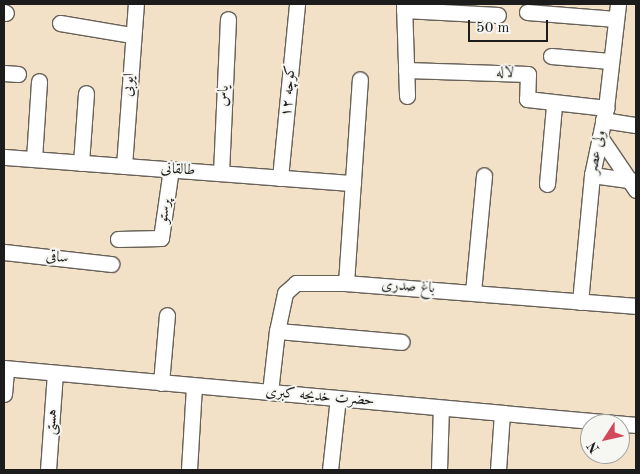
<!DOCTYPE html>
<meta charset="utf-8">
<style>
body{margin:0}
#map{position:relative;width:640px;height:474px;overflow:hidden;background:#f3e1c7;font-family:"Old Standard TT",Amiri,serif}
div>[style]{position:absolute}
.roads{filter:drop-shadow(1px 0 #676158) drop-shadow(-1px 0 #676158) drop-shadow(0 1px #676158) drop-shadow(0 -1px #676158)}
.minor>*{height:15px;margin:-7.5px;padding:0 7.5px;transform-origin:7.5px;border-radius:7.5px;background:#fff}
span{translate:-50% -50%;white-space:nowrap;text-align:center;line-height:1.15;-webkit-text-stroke:4px #f6f6f2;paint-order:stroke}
.street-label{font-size:15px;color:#1c1c1c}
.frame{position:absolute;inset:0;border:5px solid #1c1c1c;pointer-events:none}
.north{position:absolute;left:580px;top:414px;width:50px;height:50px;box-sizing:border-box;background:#f6f6f2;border:1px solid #9f9f9c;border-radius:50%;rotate:235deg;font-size:14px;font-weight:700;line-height:20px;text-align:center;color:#1c1c1c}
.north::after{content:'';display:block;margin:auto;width:18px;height:22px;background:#d1495b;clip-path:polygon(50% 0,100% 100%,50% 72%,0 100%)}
.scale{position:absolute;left:468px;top:20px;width:80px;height:22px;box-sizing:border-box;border:2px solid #1c1c1c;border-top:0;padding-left:6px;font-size:15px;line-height:18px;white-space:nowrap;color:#1c1c1c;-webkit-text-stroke:4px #f6f6f2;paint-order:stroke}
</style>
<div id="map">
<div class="roads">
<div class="minor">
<i style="left:404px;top:4px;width:92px;rotate:88.1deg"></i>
<i style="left:404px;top:10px;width:94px;rotate:3deg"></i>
<i style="left:4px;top:12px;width:2px;rotate:27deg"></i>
<i style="left:527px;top:12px;width:89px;rotate:4.5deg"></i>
<i style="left:60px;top:23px;width:73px;rotate:9.5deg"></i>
<i style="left:551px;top:56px;width:59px;rotate:4.8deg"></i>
<i style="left:406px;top:70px;width:122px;rotate:1.9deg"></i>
<i style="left:528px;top:74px;width:25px;rotate:92deg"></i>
<i style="left:527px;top:99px;width:80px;rotate:6.5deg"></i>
<i style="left:4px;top:73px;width:14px;rotate:4deg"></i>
<i style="left:603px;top:120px;width:33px;rotate:9deg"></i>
<i style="left:600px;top:137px;width:64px;rotate:55.8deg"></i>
<i style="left:4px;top:157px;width:350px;rotate:4.3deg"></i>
<i style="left:34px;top:159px;width:78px;rotate:-86.3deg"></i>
<i style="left:81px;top:163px;width:70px;rotate:-85.9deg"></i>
<i style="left:124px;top:166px;width:162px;rotate:-85.8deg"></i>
<i style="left:221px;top:173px;width:154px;rotate:-87.4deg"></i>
<i style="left:592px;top:175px;width:44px;rotate:7.8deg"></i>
<i style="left:280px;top:178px;width:175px;rotate:-84.4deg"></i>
<i style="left:547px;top:184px;width:79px;rotate:-84.9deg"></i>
<i style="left:118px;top:239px;width:43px;rotate:-1.3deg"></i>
<i style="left:161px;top:238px;width:70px;rotate:-81.8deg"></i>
<i style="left:4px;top:252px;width:108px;rotate:6.4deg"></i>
<i style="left:346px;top:283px;width:204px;rotate:-86.1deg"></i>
<i style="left:473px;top:292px;width:117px;rotate:-84.6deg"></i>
<i style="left:580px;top:302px;width:128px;rotate:-84.6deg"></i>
<i style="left:592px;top:175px;width:68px;rotate:-78.2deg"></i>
<i style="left:606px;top:108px;width:105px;rotate:-83.4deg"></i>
<i style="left:277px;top:331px;width:125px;rotate:5deg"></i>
<i style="left:4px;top:368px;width:635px;rotate:5.15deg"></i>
<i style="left:161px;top:383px;width:68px;rotate:-85deg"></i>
<i style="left:270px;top:392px;width:61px;rotate:-83.5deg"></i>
<i style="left:277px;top:331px;width:39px;rotate:-78deg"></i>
<i style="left:285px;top:293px;width:15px;rotate:-42deg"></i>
<i style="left:296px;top:283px;width:50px"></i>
<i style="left:346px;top:283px;width:291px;rotate:4.5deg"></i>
<i style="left:4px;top:394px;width:25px;rotate:-85deg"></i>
<i style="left:48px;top:470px;width:97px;rotate:-85.9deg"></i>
<i style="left:189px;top:470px;width:84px;rotate:-86.6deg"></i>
<i style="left:330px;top:470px;width:72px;rotate:-83.7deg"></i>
<i style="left:439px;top:470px;width:62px;rotate:-88.2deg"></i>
<i style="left:498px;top:470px;width:57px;rotate:-86deg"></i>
</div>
</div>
<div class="street-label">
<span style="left:505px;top:73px;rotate:2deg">لاله</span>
<span style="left:129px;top:85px;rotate:-86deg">ایوبی</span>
<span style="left:289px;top:91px;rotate:-85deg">کوچه ۱۲</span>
<span style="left:224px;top:96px;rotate:-87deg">یاس</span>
<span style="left:597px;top:152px;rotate:-79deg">ولی عصر</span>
<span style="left:178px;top:170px;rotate:4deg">طالقانی</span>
<span style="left:165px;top:211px;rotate:-82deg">پرستو</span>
<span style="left:57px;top:258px;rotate:5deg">ساقی</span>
<span style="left:408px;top:287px;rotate:4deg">باغ صدری</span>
<span style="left:320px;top:397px;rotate:5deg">حضرت خدیجه کبری</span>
<span style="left:52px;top:422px;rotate:-86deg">هستی</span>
</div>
<div class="frame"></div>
<div class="north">N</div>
<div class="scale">50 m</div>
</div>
